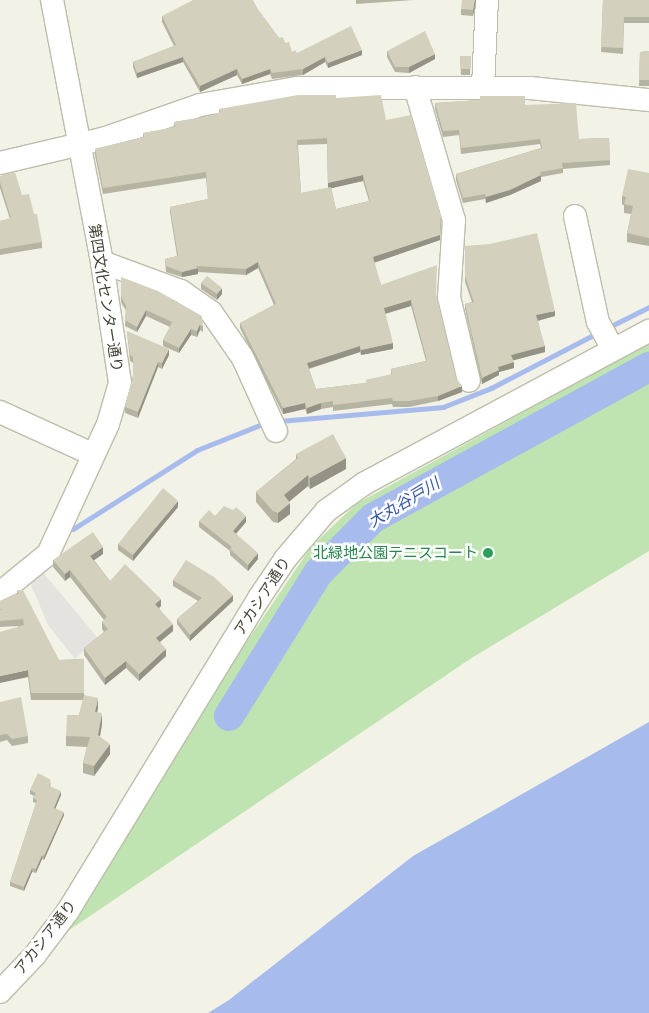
<!DOCTYPE html>
<meta charset="utf-8">
<style>
body{margin:0}
#map{position:relative;width:649px;height:1013px;overflow:hidden;background:#f3f2e7;font-family:"Public Sans","Noto Sans JP",sans-serif}
div>[style]{position:absolute}
.green>*{inset:0;background:#bfe4b2}
.parking>*{inset:0;background:#e4e3df}
.water>*{inset:0;background:#a7bbec}
.stream>*{height:5px;margin:-2.5px;padding:0 2.5px;transform-origin:2.5px;border-radius:2.5px;background:#a7bbec}
.river>*{height:30px;margin:-15px;padding:0 15px;transform-origin:15px;border-radius:15px;background:#a7bbec}
.roads{filter:drop-shadow(1px 0 #bdbdaa) drop-shadow(-1px 0 #bdbdaa) drop-shadow(0 1px #bdbdaa) drop-shadow(0 -1px #bdbdaa)}
.minor>*{height:22px;margin:-11px;padding:0 11px;transform-origin:11px;border-radius:11px;background:#fff}
.wall>*{inset:0;background:#b5b4a3}
.shaded-wall>*{inset:0;background:#949284}
.building>*{inset:0;background:#d3d1bd}
.dots>*{width:14px;height:14px;translate:-50% -50%;box-sizing:border-box;border:2px solid #fff;border-radius:50%}
span{translate:-50% -50%;white-space:nowrap;text-align:center;line-height:1.15;-webkit-text-stroke:5px #fff;paint-order:stroke}
.street-label{font-size:15px;color:#454437}
.leisure-label{font-size:15px;color:#27864d}
.right{translate:-100% -50%;text-align:right}
.water-label{font-size:16px;color:#3657ab;font-style:italic}
</style>
<div id="map">
<div class="green">
<i style="clip-path:polygon(649px 343px,649px 551px,470px 659px,59px 937px,214px 690px,311px 547px,356px 504px)"></i>
</div>
<div class="parking">
<i style="clip-path:polygon(41px 570px,98px 638px,75px 659px,48px 625px,29px 580px)"></i>
</div>
<div class="water">
<i style="clip-path:polygon(649px 722px,649px 1013px,208px 1013px,229px 1000px,413px 856px)"></i>
</div>
<div class="stream">
<i style="left:607px;top:328px;width:47px;rotate:-26.6deg"></i>
<i style="left:279px;top:421px;width:165px;rotate:-4.9deg"></i>
<i style="left:443px;top:407px;width:52px;rotate:-21.6deg"></i>
<i style="left:491px;top:388px;width:119px;rotate:-27.4deg"></i>
<i style="left:73px;top:529px;width:147px;rotate:-32.5deg"></i>
<i style="left:197px;top:450px;width:73px;rotate:-21.7deg"></i>
</div>
<div class="river">
<i style="left:229px;top:716px;width:168px;rotate:-58.1deg"></i>
<i style="left:318px;top:573px;width:78px;rotate:-45deg"></i>
<i style="left:373px;top:518px;width:315px;rotate:-28.7deg"></i>
</div>
<div class="roads">
<div class="minor">
<i style="left:415px;top:87px;width:139px;rotate:73.7deg"></i>
<i style="left:454px;top:220px;width:77px;rotate:93.7deg"></i>
<i style="left:449px;top:297px;width:86px;rotate:76.6deg"></i>
<i style="left:483px;top:87px;width:87px;rotate:-87.4deg"></i>
<i style="left:0;top:163px;width:109px;rotate:-13.3deg"></i>
<i style="left:106px;top:138px;width:100px;rotate:-19.3deg"></i>
<i style="left:200px;top:105px;width:98px;rotate:-9.9deg"></i>
<i style="left:297px;top:88px;width:233px"></i>
<i style="left:530px;top:88px;width:120px;rotate:5.8deg"></i>
<i style="left:575px;top:216px;width:108px;rotate:77.8deg"></i>
<i style="left:598px;top:322px;width:31px;rotate:61deg"></i>
<i style="left:102px;top:262px;width:84px;rotate:20.2deg"></i>
<i style="left:181px;top:291px;width:37px;rotate:35deg"></i>
<i style="left:211px;top:312px;width:56px;rotate:55.2deg"></i>
<i style="left:243px;top:358px;width:80px;rotate:65.7deg"></i>
<i style="left:0;top:412px;width:101px;rotate:24.5deg"></i>
<i style="left:0;top:593px;width:62px;rotate:-39.1deg"></i>
<i style="left:48px;top:554px;width:143px;rotate:-65.2deg"></i>
<i style="left:108px;top:424px;width:43px;rotate:-73.7deg"></i>
<i style="left:120px;top:383px;width:122px;rotate:-98.5deg"></i>
<i style="left:102px;top:262px;width:267px;rotate:-100.8deg"></i>
<i style="left:0;top:992px;width:51px;rotate:-46.6deg"></i>
<i style="left:35px;top:955px;width:55px;rotate:-53.1deg"></i>
<i style="left:68px;top:911px;width:367px;rotate:-58.6deg"></i>
<i style="left:259px;top:598px;width:48px;rotate:-56deg"></i>
<i style="left:286px;top:558px;width:62px;rotate:-49.6deg"></i>
<i style="left:326px;top:511px;width:48px;rotate:-35.7deg"></i>
<i style="left:365px;top:483px;width:322px;rotate:-28.2deg"></i>
</div>
</div>
<div class="wall">
<i style="clip-path:polygon(356px 0,414px 0,356px 4px)"></i>
<i style="clip-path:polygon(476px 0,473px 16px,461px 15px,461px 9px)"></i>
<i style="clip-path:polygon(603px 0,649px 0,649px 23px,624px 23px,623px 54px,601px 52px)"></i>
<i style="clip-path:polygon(259px 11px,279px 38px,285px 43px,292px 52px,297px 53px,362px 55px,328px 68px,325px 62px,303px 75px,272px 79px,270px 74px,242px 84px,237px 75px,200px 92px,183px 62px,137px 78px,133px 67px,133px 62px,174px 46px,162px 22px,162px 16px)"></i>
<i style="clip-path:polygon(387px 51px,435px 59px,409px 73px,395px 72px,387px 57px)"></i>
<i style="clip-path:polygon(649px 51px,649px 86px,639px 86px,640px 52px)"></i>
<i style="clip-path:polygon(460px 56px,471px 56px,470px 75px,461px 75px)"></i>
<i style="clip-path:polygon(480px 96px,525px 105px,579px 139px,609px 138px,610px 165px,563px 169px,563px 173px,541px 177px,541px 181px,510px 195px,486px 203px,485px 199px,463px 203px,456px 180px,456px 174px,541px 148px,540px 144px,461px 154px,459px 135px,443px 137px,435px 109px,435px 103px,480px 100px)"></i>
<i style="clip-path:polygon(evenodd,336px 98px,386px 120px,441px 221px,440px 240px,374px 263px,381px 285px,436px 295px,456px 378px,462px 392px,438px 401px,409px 407px,393px 407px,392px 404px,333px 411px,333px 407px,321px 409px,307px 414px,305px 409px,283px 414px,240px 328px,240px 323px,274px 305px,258px 268px,246px 275px,198px 272px,198px 274px,182px 277px,166px 272px,165px 259px,177px 256px,170px 212px,170px 207px,208px 199px,206px 178px,103px 194px,95px 155px,95px 149px,143px 137px,143px 133px,174px 128px,174px 122px,211px 116px,219px 113px,219px 109px,336px 98px,327px 144px,328px 188px,301px 193px,298px 145px,327px 144px,336px 98px,363px 181px,369px 201px,336px 209px,331px 188px,363px 181px,336px 98px,411px 306px,426px 361px,391px 369px,391px 375px,366px 380px,366px 383px,316px 389px,309px 369px,360px 352px,361px 355px,393px 349px,385px 314px,411px 306px)"></i>
<i style="clip-path:polygon(649px 173px,649px 246px,627px 242px,627px 233px,631px 214px,624px 213px,624px 205px,622px 205px,622px 196px)"></i>
<i style="clip-path:polygon(0 176px,22px 195px,34px 214px,42px 242px,42px 248px,0 255px,0 221px,10px 219px,0 188px)"></i>
<i style="clip-path:polygon(465px 246px,555px 316px,538px 321px,545px 352px,513px 360px,514px 368px,499px 372px,499px 375px,482px 384px,465px 309px,465px 304px,472px 302px,465px 282px)"></i>
<i style="clip-path:polygon(121px 277px,203px 326px,203px 332px,200px 330px,197px 337px,191px 335px,179px 353px,163px 346px,163px 340px,170px 327px,146px 316px,137px 332px,125px 326px,126px 311px,121px 302px)"></i>
<i style="clip-path:polygon(201px 283px,222px 294px,217px 300px,201px 289px)"></i>
<i style="clip-path:polygon(127px 331px,169px 355px,162px 369px,158px 367px,138px 418px,125px 413px,125px 407px,133px 376px,133px 363px,130px 361px)"></i>
<i style="clip-path:polygon(296px 454px,346px 469px,310px 489px,308px 486px,289px 501px,290px 514px,278px 523px,273px 522px,256px 502px,256px 492px,296px 459px)"></i>
<i style="clip-path:polygon(178px 507px,133px 561px,118px 550px,118px 544px)"></i>
<i style="clip-path:polygon(215px 516px,246px 522px,236px 534px,258px 559px,248px 571px,230px 555px,230px 551px,199px 527px,199px 521px)"></i>
<i style="clip-path:polygon(103px 554px,94px 560px,110px 581px,161px 606px,159px 608px,173px 631px,160px 642px,166px 656px,139px 681px,126px 668px,105px 685px,84px 655px,84px 648px,104px 632px,102px 629px,102px 622px,104px 620px,70px 577px,65px 581px,53px 567px,53px 560px)"></i>
<i style="clip-path:polygon(173px 580px,233px 601px,190px 641px,177px 624px,177px 619px,198px 601px,173px 586px)"></i>
<i style="clip-path:polygon(17px 590px,59px 660px,84px 659px,84px 695px,98px 708px,97px 712px,102px 724px,100px 737px,110px 754px,94px 776px,83px 773px,83px 763px,87px 747px,66px 746px,66px 736px,79px 715px,83px 700px,31px 700px,28px 677px,18px 626px,0 627px,0 601px,17px 593px)"></i>
<i style="clip-path:polygon(0 702px,28px 736px,28px 743px,12px 746px,7px 740px,0 742px)"></i>
<i style="clip-path:polygon(51px 783px,50px 786px,61px 795px,55px 809px,64px 815px,44px 860px,42px 859px,36px 873px,32px 872px,24px 891px,10px 886px,10px 882px,36px 803px,33px 802px,33px 798px,34px 796px,30px 794px,30px 790px)"></i>
</div>
<div class="shaded-wall">
<i style="clip-path:polygon(475px 0,476px 0,473px 16px,473px 10px)"></i>
<i style="clip-path:polygon(362px 50px,362px 55px,328px 68px,328px 63px)"></i>
<i style="clip-path:polygon(435px 54px,435px 59px,409px 73px,409px 67px)"></i>
<i style="clip-path:polygon(183px 57px,183px 62px,137px 78px,137px 73px)"></i>
<i style="clip-path:polygon(325px 57px,325px 62px,303px 75px,303px 69px)"></i>
<i style="clip-path:polygon(237px 69px,237px 75px,200px 92px,200px 86px)"></i>
<i style="clip-path:polygon(270px 69px,270px 74px,242px 84px,242px 79px)"></i>
<i style="clip-path:polygon(363px 175px,363px 181px,328px 189px,328px 183px)"></i>
<i style="clip-path:polygon(541px 175px,541px 181px,510px 195px,486px 203px,486px 197px)"></i>
<i style="clip-path:polygon(441px 216px,440px 240px,373px 263px,373px 257px)"></i>
<i style="clip-path:polygon(258px 262px,258px 268px,246px 275px,246px 269px)"></i>
<i style="clip-path:polygon(198px 268px,198px 274px,182px 277px,182px 272px)"></i>
<i style="clip-path:polygon(222px 288px,222px 294px,217px 300px,217px 294px)"></i>
<i style="clip-path:polygon(411px 300px,411px 306px,384px 314px,384px 308px)"></i>
<i style="clip-path:polygon(146px 310px,146px 316px,137px 332px,137px 327px)"></i>
<i style="clip-path:polygon(555px 311px,555px 316px,536px 321px,536px 315px)"></i>
<i style="clip-path:polygon(200px 324px,200px 330px,197px 337px,197px 331px)"></i>
<i style="clip-path:polygon(191px 329px,191px 335px,179px 353px,179px 348px)"></i>
<i style="clip-path:polygon(393px 343px,393px 349px,361px 355px,361px 350px)"></i>
<i style="clip-path:polygon(360px 346px,360px 352px,307px 369px,307px 363px)"></i>
<i style="clip-path:polygon(545px 346px,545px 352px,511px 361px,511px 355px)"></i>
<i style="clip-path:polygon(169px 349px,169px 355px,162px 369px,162px 363px)"></i>
<i style="clip-path:polygon(158px 362px,158px 367px,138px 418px,138px 412px)"></i>
<i style="clip-path:polygon(514px 362px,514px 368px,499px 372px,499px 375px,482px 384px,482px 378px,498px 367px)"></i>
<i style="clip-path:polygon(462px 386px,462px 392px,438px 401px,438px 396px)"></i>
<i style="clip-path:polygon(305px 403px,305px 409px,283px 414px,283px 408px)"></i>
<i style="clip-path:polygon(321px 403px,321px 409px,307px 414px,307px 408px)"></i>
<i style="clip-path:polygon(346px 458px,346px 469px,310px 489px,310px 478px)"></i>
<i style="clip-path:polygon(308px 475px,308px 486px,284px 506px,284px 495px)"></i>
<i style="clip-path:polygon(178px 501px,178px 507px,133px 561px,133px 555px)"></i>
<i style="clip-path:polygon(290px 503px,290px 514px,278px 523px,278px 513px)"></i>
<i style="clip-path:polygon(246px 516px,246px 522px,233px 537px,233px 531px)"></i>
<i style="clip-path:polygon(103px 547px,103px 554px,90px 563px,90px 556px)"></i>
<i style="clip-path:polygon(258px 553px,258px 559px,248px 571px,248px 565px)"></i>
<i style="clip-path:polygon(70px 570px,70px 577px,65px 581px,65px 574px)"></i>
<i style="clip-path:polygon(233px 595px,233px 601px,190px 641px,190px 635px)"></i>
<i style="clip-path:polygon(161px 599px,161px 606px,155px 611px,155px 604px)"></i>
<i style="clip-path:polygon(173px 624px,173px 631px,156px 645px,156px 638px)"></i>
<i style="clip-path:polygon(166px 649px,166px 656px,139px 681px,139px 674px)"></i>
<i style="clip-path:polygon(126px 661px,126px 668px,105px 685px,105px 678px)"></i>
<i style="clip-path:polygon(28px 670px,28px 677px,0 683px,0 676px)"></i>
<i style="clip-path:polygon(98px 698px,98px 708px,95px 722px,95px 712px)"></i>
<i style="clip-path:polygon(102px 713px,102px 724px,98px 746px,98px 735px)"></i>
<i style="clip-path:polygon(110px 744px,110px 754px,94px 776px,94px 766px)"></i>
<i style="clip-path:polygon(61px 791px,61px 795px,54px 812px,54px 808px)"></i>
<i style="clip-path:polygon(64px 812px,64px 815px,44px 860px,44px 856px)"></i>
<i style="clip-path:polygon(42px 855px,42px 859px,36px 873px,36px 869px)"></i>
<i style="clip-path:polygon(32px 868px,32px 872px,24px 891px,24px 887px)"></i>
</div>
<div class="building">
<i style="clip-path:polygon(193px 0,253px 0,259px 11px,279px 38px,283px 37px,285px 43px,289px 42px,292px 52px,295px 50px,297px 53px,351px 26px,362px 50px,328px 63px,325px 57px,303px 69px,272px 73px,270px 69px,242px 79px,237px 69px,200px 86px,183px 57px,137px 73px,133px 62px,176px 45px,162px 16px)"></i>
<i style="clip-path:polygon(462px 0,475px 0,473px 10px,461px 9px)"></i>
<i style="clip-path:polygon(603px 0,649px 0,649px 17px,624px 17px,623px 48px,601px 47px)"></i>
<i style="clip-path:polygon(425px 31px,435px 54px,409px 67px,395px 67px,387px 51px)"></i>
<i style="clip-path:polygon(649px 51px,649px 80px,639px 80px,640px 52px)"></i>
<i style="clip-path:polygon(460px 56px,471px 56px,470px 69px,461px 69px)"></i>
<i style="clip-path:polygon(evenodd,298px 95px,336px 95px,336px 98px,381px 95px,386px 120px,411px 115px,441px 216px,440px 235px,373px 257px,381px 285px,437px 265px,436px 294px,456px 378px,462px 386px,438px 396px,409px 401px,393px 401px,392px 398px,333px 405px,333px 401px,321px 403px,307px 408px,305px 403px,283px 408px,240px 323px,276px 304px,258px 262px,246px 269px,196px 266px,198px 268px,182px 272px,166px 266px,165px 259px,178px 256px,170px 207px,208px 199px,206px 172px,103px 188px,95px 149px,144px 137px,143px 133px,175px 127px,174px 122px,211px 116px,220px 112px,219px 109px,298px 95px,327px 138px,328px 183px,363px 175px,370px 201px,336px 209px,331px 187px,301px 193px,297px 140px,327px 138px,298px 95px,411px 300px,427px 361px,391px 369px,392px 374px,366px 380px,366px 383px,316px 389px,307px 363px,360px 346px,361px 350px,393px 343px,384px 308px,411px 300px)"></i>
<i style="clip-path:polygon(480px 96px,525px 96px,525px 105px,576px 103px,579px 139px,609px 138px,610px 160px,562px 163px,563px 168px,540px 172px,541px 175px,510px 190px,486px 197px,485px 194px,463px 198px,456px 174px,542px 148px,540px 139px,461px 148px,459px 130px,443px 131px,435px 103px,480px 100px)"></i>
<i style="clip-path:polygon(628px 169px,649px 173px,649px 238px,627px 233px,633px 206px,624px 204px,626px 197px,622px 196px)"></i>
<i style="clip-path:polygon(15px 172px,22px 195px,29px 194px,34px 214px,37px 214px,42px 242px,0 249px,0 221px,11px 218px,0 182px,0 176px)"></i>
<i style="clip-path:polygon(537px 233px,555px 311px,536px 315px,545px 346px,511px 355px,514px 362px,498px 367px,499px 370px,482px 378px,465px 304px,474px 302px,465px 276px,465px 246px,490px 244px)"></i>
<i style="clip-path:polygon(207px 276px,222px 288px,217px 294px,201px 283px)"></i>
<i style="clip-path:polygon(121px 277px,158px 291px,202px 316px,203px 326px,200px 324px,197px 331px,191px 329px,179px 348px,163px 340px,172px 322px,146px 310px,137px 327px,125px 320px,126px 306px,121px 296px)"></i>
<i style="clip-path:polygon(127px 331px,169px 349px,162px 363px,158px 362px,138px 412px,125px 407px,133px 376px,133px 357px,130px 355px)"></i>
<i style="clip-path:polygon(333px 434px,346px 458px,310px 478px,308px 475px,284px 495px,290px 503px,278px 513px,273px 511px,256px 492px,298px 458px,296px 454px)"></i>
<i style="clip-path:polygon(163px 488px,178px 501px,133px 555px,118px 544px)"></i>
<i style="clip-path:polygon(224px 506px,233px 510px,236px 507px,246px 516px,233px 531px,258px 553px,248px 565px,230px 549px,232px 547px,199px 521px,209px 510px,215px 516px)"></i>
<i style="clip-path:polygon(93px 532px,103px 547px,90px 556px,110px 581px,125px 564px,161px 599px,155px 604px,173px 624px,156px 638px,166px 649px,139px 674px,126px 661px,105px 678px,84px 648px,108px 629px,102px 622px,107px 617px,70px 570px,65px 574px,53px 560px)"></i>
<i style="clip-path:polygon(186px 560px,214px 577px,233px 595px,190px 635px,177px 619px,202px 598px,173px 580px)"></i>
<i style="clip-path:polygon(17px 590px,23px 590px,59px 660px,84px 659px,84px 693px,31px 693px,28px 670px,0 676px,0 632px,24px 625px,23px 619px,0 621px,0 610px,2px 609px,0 609px,0 601px,18px 593px)"></i>
<i style="clip-path:polygon(84px 695px,98px 698px,95px 712px,102px 713px,98px 735px,110px 744px,94px 766px,83px 763px,90px 737px,66px 736px,67px 715px,79px 715px)"></i>
<i style="clip-path:polygon(21px 697px,28px 736px,12px 739px,7px 734px,0 735px,0 702px)"></i>
<i style="clip-path:polygon(38px 773px,51px 780px,49px 786px,61px 791px,54px 808px,64px 812px,44px 856px,42px 855px,36px 869px,32px 868px,24px 887px,10px 882px,37px 800px,33px 798px,36px 793px,30px 790px)"></i>
</div>
<div class="dots">
<i style="left:488px;top:553px;background:#2e9e5b"></i>
</div>
<div class="street-label">
<span style="left:106px;top:298px;rotate:81deg">第四文化センター通り</span>
<span style="left:262px;top:596px;rotate:-57deg">アカシア通り</span>
<span style="left:45px;top:937px;rotate:-52deg">アカシア通り</span>
</div>
<div class="leisure-label">
<span class="right" style="left:478px;top:553px">北緑地公園テニスコート</span>
</div>
<div class="water-label">
<span style="left:404px;top:503px;rotate:-31deg">大丸谷戸川</span>
</div>
</div>
